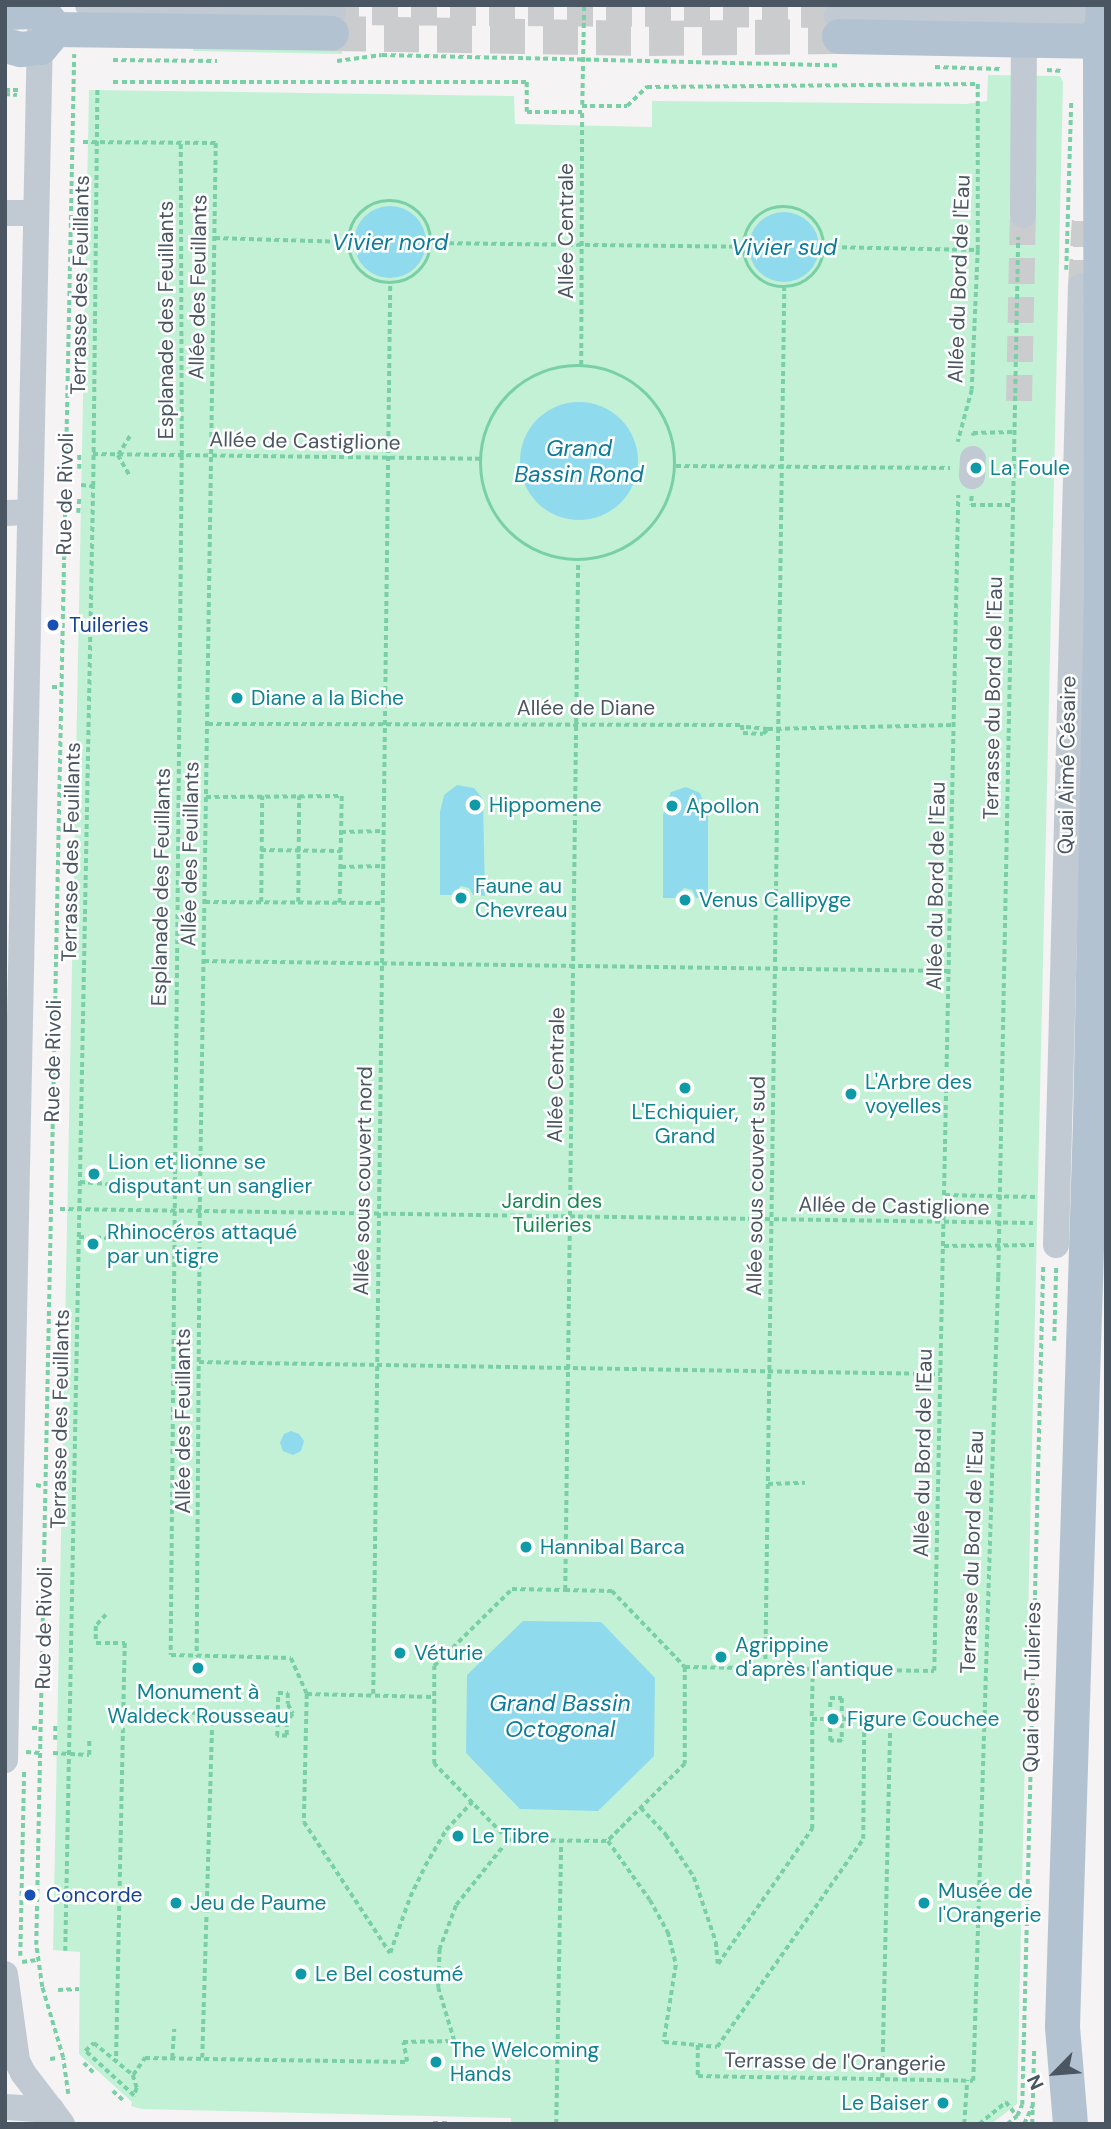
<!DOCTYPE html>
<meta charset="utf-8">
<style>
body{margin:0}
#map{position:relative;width:1111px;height:2129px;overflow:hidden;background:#f5f3f3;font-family:"DM Sans",sans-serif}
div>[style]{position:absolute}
.green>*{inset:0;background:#c3f1d5}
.water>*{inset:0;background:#90daee}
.round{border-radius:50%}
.minor-tunnel>*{height:26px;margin-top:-13px;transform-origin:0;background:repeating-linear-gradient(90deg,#caccce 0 26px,transparent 0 39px)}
.major-tunnel>*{height:35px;margin-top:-17.5px;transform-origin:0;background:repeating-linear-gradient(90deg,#caccce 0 35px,transparent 0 53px)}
.path>*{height:3.5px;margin-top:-1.75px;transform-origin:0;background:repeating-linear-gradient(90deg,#7ad0a6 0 5px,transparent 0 8.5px)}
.path>.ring{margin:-1.75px;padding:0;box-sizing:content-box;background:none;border:3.5px solid #7ad0a6;border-radius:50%}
.minor>*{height:26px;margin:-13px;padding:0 13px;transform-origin:13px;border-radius:13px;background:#c1cad2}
.major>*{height:35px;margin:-17.5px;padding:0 17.5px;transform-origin:17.5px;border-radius:17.5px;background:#b3c2d1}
.dots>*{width:19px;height:19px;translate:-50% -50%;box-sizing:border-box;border:4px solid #fff;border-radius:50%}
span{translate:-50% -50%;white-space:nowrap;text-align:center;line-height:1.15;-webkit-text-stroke:5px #fff;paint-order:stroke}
.street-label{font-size:21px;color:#4a5661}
.culture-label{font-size:21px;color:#0d838f}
.left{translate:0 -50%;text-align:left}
.right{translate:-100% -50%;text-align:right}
.transit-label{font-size:21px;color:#164399}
.park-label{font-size:21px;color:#17864f}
.water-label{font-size:23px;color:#0c7c9b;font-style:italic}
.frame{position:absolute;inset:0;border:7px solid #4a5661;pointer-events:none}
.north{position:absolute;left:1020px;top:2038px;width:70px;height:70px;-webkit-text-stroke:5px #fff;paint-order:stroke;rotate:245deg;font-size:19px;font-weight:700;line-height:28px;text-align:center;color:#4a5661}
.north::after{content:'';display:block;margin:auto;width:24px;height:32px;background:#4a5661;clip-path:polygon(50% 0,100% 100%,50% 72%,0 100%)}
</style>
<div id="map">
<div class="green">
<i style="clip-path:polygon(344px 5px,342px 54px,193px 51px,193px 43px)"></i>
<i style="clip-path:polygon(988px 75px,1060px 76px,1063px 82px,1017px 2104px,991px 2124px,565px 2124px,511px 2122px,511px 2118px,142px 2109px,131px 2106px,132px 2102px,79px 2054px,80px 1952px,53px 1950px,89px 90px,514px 96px,515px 124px,652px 127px,652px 101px,966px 104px,987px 101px)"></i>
</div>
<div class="water">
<i class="round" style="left:354px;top:206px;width:72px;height:72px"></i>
<i class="round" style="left:749px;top:212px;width:70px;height:70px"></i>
<i class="round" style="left:520px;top:402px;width:118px;height:118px"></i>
<i style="clip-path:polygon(457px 785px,474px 788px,483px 799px,485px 896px,473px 895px,469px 888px,461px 886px,452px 895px,440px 895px,440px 812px,444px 795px)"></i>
<i style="clip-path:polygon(686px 787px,700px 793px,708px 815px,708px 898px,696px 898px,692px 890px,684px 888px,675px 898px,663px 898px,663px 815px,671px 792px)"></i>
<i style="clip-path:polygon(291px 1431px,299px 1434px,304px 1441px,301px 1451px,293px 1455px,283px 1451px,280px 1443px,284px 1434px)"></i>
<i style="clip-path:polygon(523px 1621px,601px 1622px,655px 1678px,654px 1756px,598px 1811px,520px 1809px,466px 1753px,467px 1675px)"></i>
</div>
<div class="minor-tunnel">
<i style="left:333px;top:12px;width:504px;rotate:0.34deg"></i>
<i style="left:1081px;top:286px;width:69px;rotate:-86.7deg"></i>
<i style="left:1019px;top:401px;width:186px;rotate:-88.8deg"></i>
</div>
<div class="major-tunnel">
<i style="left:331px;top:33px;width:318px;rotate:0.9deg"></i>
<i style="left:649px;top:38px;width:190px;rotate:-0.6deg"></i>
</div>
<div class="path">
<i style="left:113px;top:60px;width:104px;rotate:0.6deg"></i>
<i style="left:337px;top:61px;width:45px;rotate:-7.6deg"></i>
<i style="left:382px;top:55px;width:458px;rotate:1.3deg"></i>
<i style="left:935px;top:67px;width:65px;rotate:1.8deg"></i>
<i style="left:1047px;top:70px;width:15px;rotate:4deg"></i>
<i style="left:113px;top:82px;width:414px"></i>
<i style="left:527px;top:82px;width:30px;rotate:90deg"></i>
<i style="left:527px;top:112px;width:55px"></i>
<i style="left:5px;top:90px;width:13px"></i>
<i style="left:5px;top:94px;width:12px;rotate:5deg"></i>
<i style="left:582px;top:105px;width:100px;rotate:-88.9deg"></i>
<i style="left:582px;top:106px;width:45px"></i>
<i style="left:627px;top:106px;width:28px;rotate:-44deg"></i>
<i style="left:647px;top:87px;width:331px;rotate:-0.5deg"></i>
<i style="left:978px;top:84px;width:166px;rotate:90deg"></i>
<i style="left:978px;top:250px;width:140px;rotate:92.5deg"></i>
<i style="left:972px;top:390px;width:54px;rotate:105.1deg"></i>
<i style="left:83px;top:142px;width:133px;rotate:0.4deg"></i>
<i style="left:216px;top:143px;width:1070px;rotate:90.86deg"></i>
<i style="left:200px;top:1213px;width:443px;rotate:90.4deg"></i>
<i style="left:181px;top:144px;width:311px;rotate:89.8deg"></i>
<i style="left:182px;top:455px;width:1200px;rotate:90.53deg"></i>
<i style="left:171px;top:1655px;width:120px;rotate:1.4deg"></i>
<i style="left:291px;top:1658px;width:39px;rotate:66deg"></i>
<i style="left:307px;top:1694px;width:127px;rotate:1.4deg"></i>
<i class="ring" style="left:349px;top:201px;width:78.5px;height:78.5px"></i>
<i class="ring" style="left:744px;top:207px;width:76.5px;height:76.5px"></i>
<i style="left:215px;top:238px;width:134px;rotate:1.7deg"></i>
<i style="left:432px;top:243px;width:311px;rotate:0.7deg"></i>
<i style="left:825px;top:247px;width:152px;rotate:1.1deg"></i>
<i style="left:1066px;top:270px;width:168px;rotate:-88.3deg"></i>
<i style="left:581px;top:365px;width:253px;rotate:-89.8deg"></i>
<i class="ring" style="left:481px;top:366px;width:190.5px;height:190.5px"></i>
<i style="left:973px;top:436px;width:3px;rotate:-90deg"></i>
<i style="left:973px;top:433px;width:41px;rotate:-1.4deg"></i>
<i style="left:93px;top:454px;width:387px;rotate:0.7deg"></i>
<i style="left:118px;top:455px;width:24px;rotate:60deg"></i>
<i style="left:118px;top:455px;width:25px;rotate:-58deg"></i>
<i style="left:676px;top:466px;width:274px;rotate:0.4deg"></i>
<i style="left:79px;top:469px;width:14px;rotate:-90deg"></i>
<i style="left:81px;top:485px;width:12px;rotate:5deg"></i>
<i style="left:972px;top:496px;width:9px;rotate:96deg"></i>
<i style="left:971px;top:505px;width:42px"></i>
<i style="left:78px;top:513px;width:14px;rotate:-86deg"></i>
<i style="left:52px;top:687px;width:6px"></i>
<i style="left:208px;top:724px;width:534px;rotate:0.11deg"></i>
<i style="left:742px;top:725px;width:8px;rotate:83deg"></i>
<i style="left:743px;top:733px;width:20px;rotate:3deg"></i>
<i style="left:763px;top:734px;width:7px;rotate:-45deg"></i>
<i style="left:768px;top:729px;width:186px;rotate:-1.2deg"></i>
<i style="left:746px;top:727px;width:22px;rotate:5deg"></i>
<i style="left:206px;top:797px;width:136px;rotate:-0.4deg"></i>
<i style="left:342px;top:796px;width:107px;rotate:91.1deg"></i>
<i style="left:341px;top:832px;width:42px;rotate:-1.4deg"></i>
<i style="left:261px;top:850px;width:80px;rotate:0.7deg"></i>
<i style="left:341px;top:867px;width:42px;rotate:-1.4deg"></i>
<i style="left:205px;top:902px;width:177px;rotate:0.3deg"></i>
<i style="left:261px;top:902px;width:106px;rotate:-89.5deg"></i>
<i style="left:298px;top:902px;width:106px;rotate:-89.5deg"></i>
<i style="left:204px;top:961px;width:746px;rotate:0.77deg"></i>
<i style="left:80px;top:1182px;width:31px;rotate:4deg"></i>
<i style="left:945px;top:1195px;width:90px;rotate:1.3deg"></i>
<i style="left:60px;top:1209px;width:973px;rotate:0.82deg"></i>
<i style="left:79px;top:1237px;width:31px;rotate:2deg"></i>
<i style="left:944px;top:1246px;width:90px;rotate:-0.6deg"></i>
<i style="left:1054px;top:1341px;width:76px;rotate:-88.5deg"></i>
<i style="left:199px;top:1362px;width:741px;rotate:0.93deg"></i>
<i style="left:768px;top:1484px;width:37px;rotate:-2deg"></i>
<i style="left:36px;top:1485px;width:5px;rotate:11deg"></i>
<i style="left:565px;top:1590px;width:1029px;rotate:-89.28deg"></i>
<i style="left:106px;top:1615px;width:15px;rotate:132deg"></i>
<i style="left:96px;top:1626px;width:17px;rotate:90deg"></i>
<i style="left:96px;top:1643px;width:29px"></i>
<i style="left:125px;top:1643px;width:418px;rotate:91.2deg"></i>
<i style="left:685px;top:1667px;width:249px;rotate:0.9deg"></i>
<i style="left:934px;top:1671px;width:1176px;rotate:-88.83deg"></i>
<i style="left:765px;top:1668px;width:1380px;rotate:-89.21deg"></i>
<i style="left:813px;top:1669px;width:50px;rotate:91.1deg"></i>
<i style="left:812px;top:1719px;width:18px"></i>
<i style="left:278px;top:1693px;width:10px"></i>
<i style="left:288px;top:1693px;width:11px;rotate:90deg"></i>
<i style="left:288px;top:1704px;width:11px;rotate:63deg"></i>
<i style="left:293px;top:1714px;width:10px;rotate:127deg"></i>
<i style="left:287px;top:1722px;width:14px;rotate:90deg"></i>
<i style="left:287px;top:1736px;width:10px;rotate:180deg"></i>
<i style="left:277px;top:1736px;width:43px;rotate:-88.7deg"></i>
<i style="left:307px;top:1694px;width:128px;rotate:91.3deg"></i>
<i style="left:304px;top:1822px;width:157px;rotate:56.7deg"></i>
<i style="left:390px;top:1953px;width:59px;rotate:-70.3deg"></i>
<i style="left:410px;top:1897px;width:34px;rotate:-64deg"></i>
<i style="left:425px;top:1866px;width:42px;rotate:-59.7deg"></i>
<i style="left:446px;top:1830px;width:38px;rotate:-47deg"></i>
<i style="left:373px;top:1694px;width:1411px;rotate:-89.31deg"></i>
<i style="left:830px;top:1698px;width:12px"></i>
<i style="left:842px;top:1698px;width:43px;rotate:90deg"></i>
<i style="left:842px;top:1741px;width:12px;rotate:180deg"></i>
<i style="left:830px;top:1741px;width:43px;rotate:-90deg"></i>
<i style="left:124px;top:1712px;width:154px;rotate:0.7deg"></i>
<i style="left:842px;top:1719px;width:140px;rotate:0.4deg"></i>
<i style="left:32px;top:1728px;width:5px"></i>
<i style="left:55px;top:1740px;width:16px;rotate:-90deg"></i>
<i style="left:26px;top:1752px;width:15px;rotate:4deg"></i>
<i style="left:53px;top:1753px;width:36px;rotate:3deg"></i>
<i style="left:89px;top:1755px;width:14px;rotate:-90deg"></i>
<i style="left:641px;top:1808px;width:37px;rotate:47deg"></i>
<i style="left:666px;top:1835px;width:50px;rotate:56.3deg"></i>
<i style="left:694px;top:1877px;width:69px;rotate:71.3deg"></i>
<i style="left:716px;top:1942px;width:22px;rotate:85deg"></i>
<i style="left:718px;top:1964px;width:165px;rotate:-55.2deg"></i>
<i style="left:812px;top:1829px;width:110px;rotate:-90deg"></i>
<i style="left:508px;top:1840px;width:106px;rotate:-134.2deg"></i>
<i style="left:434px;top:1764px;width:98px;rotate:-90deg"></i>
<i style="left:434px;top:1666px;width:110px;rotate:-44.6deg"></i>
<i style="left:512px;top:1589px;width:53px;rotate:1.1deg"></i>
<i style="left:565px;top:1590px;width:47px;rotate:1.2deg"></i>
<i style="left:612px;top:1591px;width:105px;rotate:46.2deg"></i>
<i style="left:685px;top:1667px;width:97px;rotate:90deg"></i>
<i style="left:685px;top:1764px;width:109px;rotate:135deg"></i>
<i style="left:508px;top:1840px;width:100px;rotate:0.6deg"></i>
<i style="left:608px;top:1841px;width:72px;rotate:54.6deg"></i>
<i style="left:650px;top:1900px;width:37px;rotate:61deg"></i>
<i style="left:668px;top:1932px;width:34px;rotate:76deg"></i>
<i style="left:676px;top:1965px;width:78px;rotate:98.9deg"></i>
<i style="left:664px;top:2042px;width:34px;rotate:5deg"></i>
<i style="left:698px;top:2045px;width:31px;rotate:90deg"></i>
<i style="left:698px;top:2076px;width:275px;rotate:1deg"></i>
<i style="left:973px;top:2081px;width:804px;rotate:-88.22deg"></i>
<i style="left:998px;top:1277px;width:1040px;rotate:-88.9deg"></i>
<i style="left:65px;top:1951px;width:1465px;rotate:-88.91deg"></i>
<i style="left:93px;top:486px;width:396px;rotate:-89.4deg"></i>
<i style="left:20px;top:1956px;width:185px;rotate:-88.8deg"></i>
<i style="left:22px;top:1962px;width:15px;rotate:-8deg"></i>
<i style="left:58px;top:1990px;width:21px;rotate:-3deg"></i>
<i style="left:94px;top:2043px;width:50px;rotate:39.4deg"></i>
<i style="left:133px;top:2075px;width:14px;rotate:73deg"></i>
<i style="left:137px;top:2088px;width:9px;rotate:111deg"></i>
<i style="left:134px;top:2096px;width:67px;rotate:-137.4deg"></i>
<i style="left:85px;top:2051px;width:12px;rotate:-42deg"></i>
<i style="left:698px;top:2045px;width:19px;rotate:6deg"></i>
<i style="left:717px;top:2047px;width:254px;rotate:-54.9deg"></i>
<i style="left:863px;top:1839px;width:120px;rotate:-89.5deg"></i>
<i style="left:172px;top:2058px;width:29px;rotate:-86deg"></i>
<i style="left:202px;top:2058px;width:343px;rotate:-88.3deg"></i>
<i style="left:50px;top:2059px;width:7px;rotate:-8deg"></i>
<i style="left:84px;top:2063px;width:14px;rotate:45deg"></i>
<i style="left:133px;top:2075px;width:21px;rotate:-55deg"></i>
<i style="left:145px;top:2058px;width:262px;rotate:0.9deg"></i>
<i style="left:407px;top:2062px;width:20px;rotate:-101deg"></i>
<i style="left:403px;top:2042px;width:51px;rotate:-1.1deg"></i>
<i style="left:454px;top:2041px;width:55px;rotate:-106.8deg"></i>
<i style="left:438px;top:1988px;width:38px;rotate:-88deg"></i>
<i style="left:439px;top:1950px;width:48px;rotate:-69.3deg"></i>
<i style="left:456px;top:1905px;width:83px;rotate:-51.3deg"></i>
<i style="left:882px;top:2078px;width:359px;rotate:-88.7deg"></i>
<i style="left:113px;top:2091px;width:15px;rotate:42deg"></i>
<i style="left:68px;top:2094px;width:36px;rotate:-98deg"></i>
<i style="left:63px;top:2058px;width:74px;rotate:-106.5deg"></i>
<i style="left:42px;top:1987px;width:42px;rotate:-98.1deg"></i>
<i style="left:36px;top:1945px;width:1891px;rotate:-88.85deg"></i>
<i style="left:433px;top:2123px;width:16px"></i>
<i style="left:556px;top:2124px;width:283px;rotate:-89deg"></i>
<i style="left:964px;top:2124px;width:44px;rotate:-86.1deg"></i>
<i style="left:979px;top:2124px;width:35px;rotate:-39deg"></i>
<i style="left:1006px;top:2102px;width:18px;rotate:52deg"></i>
<i style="left:1007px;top:2124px;width:13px;rotate:-39deg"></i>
<i style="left:1017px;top:2116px;width:12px;rotate:-66deg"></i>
<i style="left:1022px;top:2105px;width:841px;rotate:-88.57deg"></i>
<i style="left:1024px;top:2124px;width:19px;rotate:-65deg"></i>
<i style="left:1032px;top:2124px;width:75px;rotate:-88.5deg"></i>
</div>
<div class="minor">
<i style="left:88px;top:5px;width:73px;rotate:4.7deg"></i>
<i style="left:161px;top:11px;width:172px;rotate:0.3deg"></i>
<i style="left:837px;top:15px;width:226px;rotate:1deg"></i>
<i style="left:1063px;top:19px;width:17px;rotate:-7deg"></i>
<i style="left:1080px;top:17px;width:18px;rotate:-43deg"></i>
<i style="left:5px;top:213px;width:30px"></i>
<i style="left:1023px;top:215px;width:174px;rotate:-89.7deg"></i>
<i style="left:972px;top:476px;width:17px;rotate:-87deg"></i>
<i style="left:5px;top:513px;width:25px;rotate:-2deg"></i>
<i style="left:1056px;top:1245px;width:959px;rotate:-88.51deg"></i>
<i style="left:5px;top:1760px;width:1732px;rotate:-88.84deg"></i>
<i style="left:5px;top:1974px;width:88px;rotate:82.1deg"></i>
<i style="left:17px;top:2061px;width:13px;rotate:63deg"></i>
<i style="left:23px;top:2073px;width:64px;rotate:52.6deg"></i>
<i style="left:5px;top:2107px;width:47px;rotate:3.7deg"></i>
</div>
<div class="major">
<i style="left:5px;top:12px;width:36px;rotate:-2deg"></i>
<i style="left:41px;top:11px;width:23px;rotate:52deg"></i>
<i style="left:55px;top:29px;width:276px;rotate:0.8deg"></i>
<i style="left:839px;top:36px;width:251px;rotate:1.1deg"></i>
<i style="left:1090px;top:41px;width:23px;rotate:-47deg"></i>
<i style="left:5px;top:45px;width:16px;rotate:15deg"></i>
<i style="left:20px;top:49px;width:20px;rotate:-6deg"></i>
<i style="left:40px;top:47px;width:23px;rotate:-50deg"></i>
<i style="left:1070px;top:2124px;width:98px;rotate:-94.7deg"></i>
<i style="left:1062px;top:2026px;width:905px;rotate:-88.23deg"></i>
<i style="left:1090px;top:1121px;width:528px;rotate:-88.81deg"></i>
<i style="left:1101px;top:593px;width:531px;rotate:-90.11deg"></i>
<i style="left:1100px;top:62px;width:57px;rotate:-87deg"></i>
</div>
<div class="dots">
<i style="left:976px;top:468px;background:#0f9aa8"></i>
<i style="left:53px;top:625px;background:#1a4fb4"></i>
<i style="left:237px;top:698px;background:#0f9aa8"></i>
<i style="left:475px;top:805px;background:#0f9aa8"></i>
<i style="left:672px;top:806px;background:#0f9aa8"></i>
<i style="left:461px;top:898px;background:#0f9aa8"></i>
<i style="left:685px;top:900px;background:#0f9aa8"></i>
<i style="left:685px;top:1088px;background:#0f9aa8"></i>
<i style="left:851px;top:1094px;background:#0f9aa8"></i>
<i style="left:94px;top:1174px;background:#0f9aa8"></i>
<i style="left:93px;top:1244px;background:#0f9aa8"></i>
<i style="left:526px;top:1547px;background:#0f9aa8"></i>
<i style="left:400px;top:1653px;background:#0f9aa8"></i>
<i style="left:721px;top:1657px;background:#0f9aa8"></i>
<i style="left:198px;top:1668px;background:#0f9aa8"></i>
<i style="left:833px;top:1719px;background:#0f9aa8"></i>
<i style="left:458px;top:1836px;background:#0f9aa8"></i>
<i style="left:30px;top:1895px;background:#1a4fb4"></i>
<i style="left:176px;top:1903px;background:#0f9aa8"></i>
<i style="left:924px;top:1903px;background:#0f9aa8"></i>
<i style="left:301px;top:1974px;background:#0f9aa8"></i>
<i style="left:436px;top:2062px;background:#0f9aa8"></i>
<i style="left:943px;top:2103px;background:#0f9aa8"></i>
</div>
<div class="street-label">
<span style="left:566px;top:231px;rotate:-90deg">Allée Centrale</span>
<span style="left:959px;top:279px;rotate:-88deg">Allée du Bord de l'Eau</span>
<span style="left:80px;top:285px;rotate:-89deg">Terrasse des Feuillants</span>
<span style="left:198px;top:287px;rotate:-89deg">Allée des Feuillants</span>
<span style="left:166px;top:320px;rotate:-90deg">Esplanade des Feuillants</span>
<span style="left:305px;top:441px;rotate:1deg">Allée de Castiglione</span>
<span style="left:65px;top:494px;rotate:-89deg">Rue de Rivoli</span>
<span style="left:993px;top:698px;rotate:-89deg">Terrasse du Bord de l'Eau</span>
<span style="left:586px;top:708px">Allée de Diane</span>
<span style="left:1067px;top:765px;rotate:-89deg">Quai Aimé Césaire</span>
<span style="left:71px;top:852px;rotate:-89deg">Terrasse des Feuillants</span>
<span style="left:190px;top:854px;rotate:-89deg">Allée des Feuillants</span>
<span style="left:936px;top:886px;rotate:-89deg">Allée du Bord de l'Eau</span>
<span style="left:161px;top:887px;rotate:-89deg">Esplanade des Feuillants</span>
<span style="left:53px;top:1061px;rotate:-89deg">Rue de Rivoli</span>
<span style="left:556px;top:1075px;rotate:-89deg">Allée Centrale</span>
<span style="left:363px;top:1181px;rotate:-89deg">Allée sous couvert nord</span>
<span style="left:756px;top:1186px;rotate:-89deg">Allée sous couvert sud</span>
<span style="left:894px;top:1206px;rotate:1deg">Allée de Castiglione</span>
<span style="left:60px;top:1419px;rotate:-89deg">Terrasse des Feuillants</span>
<span style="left:183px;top:1421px;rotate:-90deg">Allée des Feuillants</span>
<span style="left:923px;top:1453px;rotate:-89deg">Allée du Bord de l'Eau</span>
<span style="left:972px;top:1552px;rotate:-88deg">Terrasse du Bord de l'Eau</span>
<span style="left:44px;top:1628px;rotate:-89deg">Rue de Rivoli</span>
<span style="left:1032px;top:1687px;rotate:-89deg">Quai des Tuileries</span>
<span style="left:835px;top:2062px;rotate:1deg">Terrasse de l'Orangerie</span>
</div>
<div class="culture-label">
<span class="left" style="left:990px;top:468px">La Foule</span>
<span class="left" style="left:251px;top:698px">Diane a la Biche</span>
<span class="left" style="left:489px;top:805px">Hippomene</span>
<span class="left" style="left:686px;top:806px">Apollon</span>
<span class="left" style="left:475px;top:898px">Faune au<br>Chevreau</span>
<span class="left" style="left:699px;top:900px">Venus Callipyge</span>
<span class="left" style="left:865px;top:1094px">L'Arbre des<br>voyelles</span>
<span style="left:685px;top:1124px">L'Echiquier,<br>Grand</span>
<span class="left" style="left:108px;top:1174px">Lion et lionne se<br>disputant un sanglier</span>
<span class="left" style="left:107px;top:1244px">Rhinocéros attaqué<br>par un tigre</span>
<span class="left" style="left:540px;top:1547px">Hannibal Barca</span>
<span class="left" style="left:735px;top:1657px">Agrippine<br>d'après l'antique</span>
<span class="left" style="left:414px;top:1653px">Véturie</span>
<span style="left:198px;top:1704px">Monument à<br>Waldeck Rousseau</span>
<span class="left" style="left:847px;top:1719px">Figure Couchee</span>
<span class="left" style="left:472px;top:1836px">Le Tibre</span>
<span class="left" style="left:938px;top:1903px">Musée de<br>l'Orangerie</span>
<span class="left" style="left:190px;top:1903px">Jeu de Paume</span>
<span class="left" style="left:315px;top:1974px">Le Bel costumé</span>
<span class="left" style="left:450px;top:2062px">The Welcoming<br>Hands</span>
<span class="right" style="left:929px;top:2103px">Le Baiser</span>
</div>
<div class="transit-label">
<span class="left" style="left:69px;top:625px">Tuileries</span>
<span class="left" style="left:46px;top:1895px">Concorde</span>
</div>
<div class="park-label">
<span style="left:552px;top:1213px">Jardin des<br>Tuileries</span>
</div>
<div class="water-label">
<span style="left:390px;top:242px">Vivier nord</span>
<span style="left:784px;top:247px">Vivier sud</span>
<span style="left:579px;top:461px">Grand<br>Bassin Rond</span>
<span style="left:560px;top:1716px">Grand Bassin<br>Octogonal</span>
</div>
<div class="frame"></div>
<div class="north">N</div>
</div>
